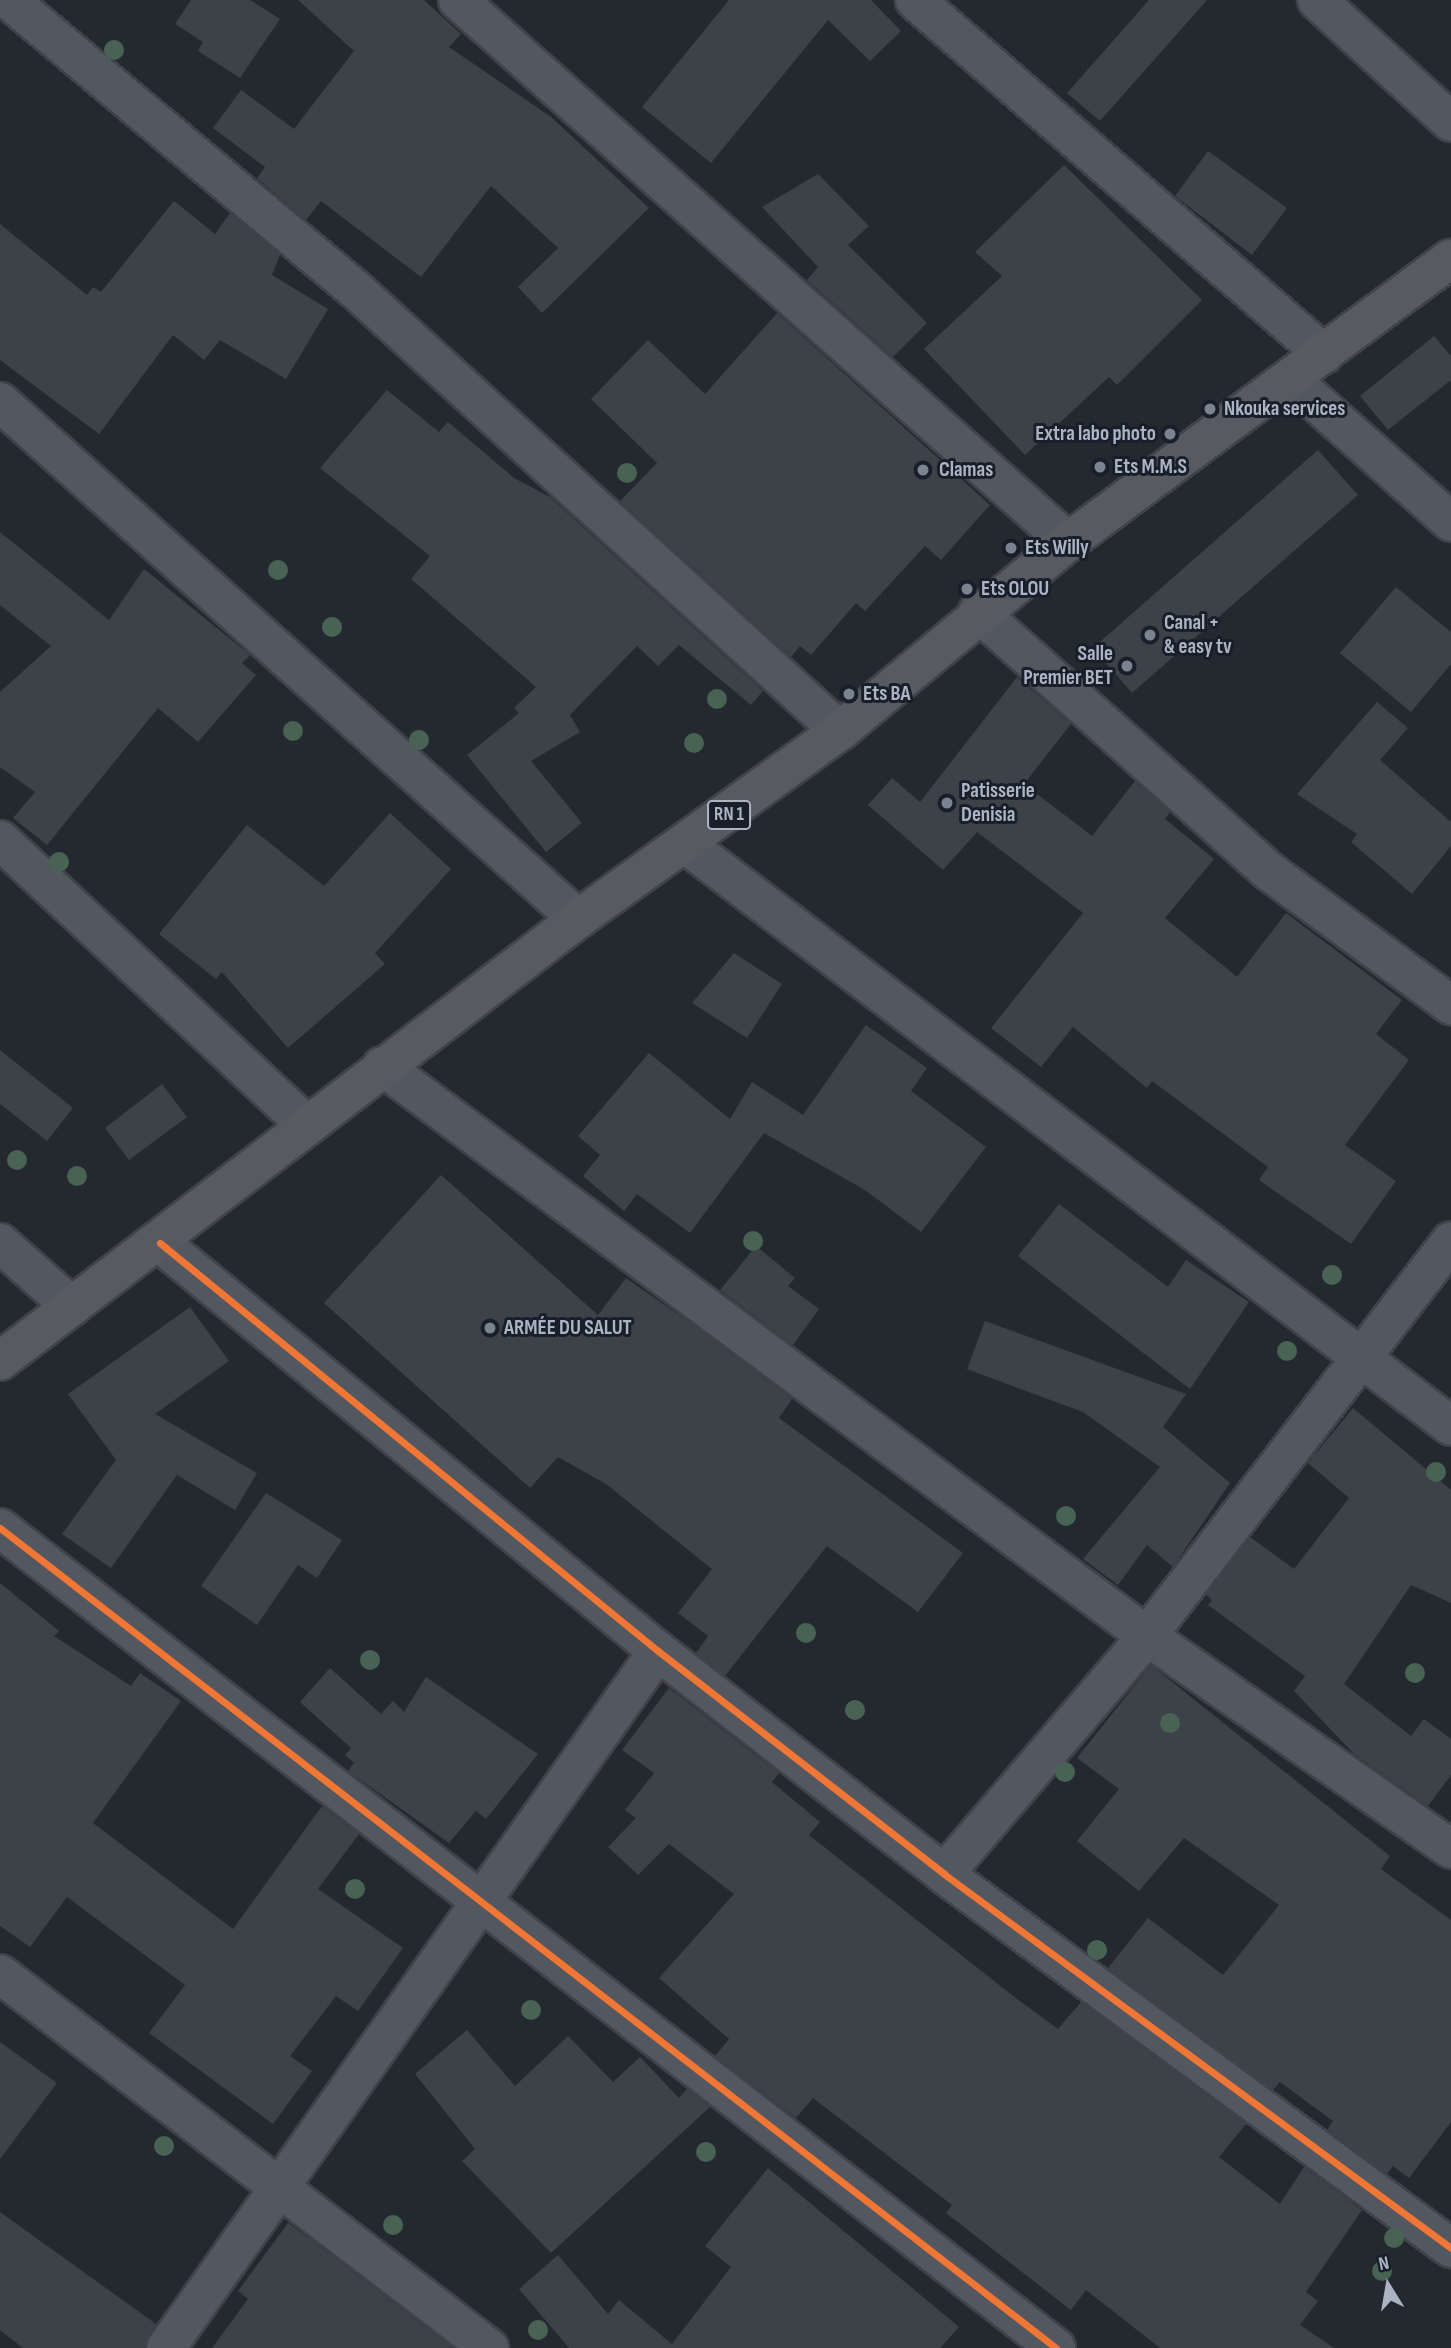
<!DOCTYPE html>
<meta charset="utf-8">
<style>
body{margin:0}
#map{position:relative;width:1451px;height:2348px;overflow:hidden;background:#242930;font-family:"Sofia Sans Condensed",sans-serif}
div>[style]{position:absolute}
.building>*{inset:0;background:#3d4148}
.roads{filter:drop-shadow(2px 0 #404349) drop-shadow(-2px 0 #404349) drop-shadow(0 2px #404349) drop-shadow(0 -2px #404349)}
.minor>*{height:38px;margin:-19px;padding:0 19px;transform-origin:19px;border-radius:19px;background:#53575f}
.trunk>*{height:38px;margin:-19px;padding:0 19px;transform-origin:19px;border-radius:19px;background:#575a60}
.cycleway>*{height:7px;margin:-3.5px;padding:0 3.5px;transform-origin:3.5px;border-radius:3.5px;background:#f07635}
.trees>*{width:20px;height:20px;margin:-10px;border-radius:50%;background:#486354}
.dots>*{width:19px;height:19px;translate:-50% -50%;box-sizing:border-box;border:4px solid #181f2a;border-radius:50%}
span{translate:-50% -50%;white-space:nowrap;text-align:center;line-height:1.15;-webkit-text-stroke:6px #181f2a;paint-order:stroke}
.shield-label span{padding:2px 5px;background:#181f2a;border:2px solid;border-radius:5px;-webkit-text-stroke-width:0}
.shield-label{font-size:19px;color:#acb4c3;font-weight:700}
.poi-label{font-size:21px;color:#acb4c3;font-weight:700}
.left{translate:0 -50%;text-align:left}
.right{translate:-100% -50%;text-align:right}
.north{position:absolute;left:1353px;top:2250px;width:70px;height:70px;-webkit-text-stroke:5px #181f2a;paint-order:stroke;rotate:349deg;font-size:19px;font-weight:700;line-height:28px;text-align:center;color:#acb4c3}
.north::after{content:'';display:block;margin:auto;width:24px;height:32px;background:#acb4c3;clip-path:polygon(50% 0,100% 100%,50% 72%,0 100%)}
</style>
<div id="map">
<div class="building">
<i style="clip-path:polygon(191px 0,250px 0,280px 19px,240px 78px,198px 51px,203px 42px,175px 24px)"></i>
<i style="clip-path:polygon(298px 0,424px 0,461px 34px,449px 47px,551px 117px,649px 208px,542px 313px,518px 287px,558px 248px,491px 186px,421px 277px,321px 201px,306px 220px,257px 178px,265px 167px,213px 128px,241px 90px,294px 129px,354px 51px)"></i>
<i style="clip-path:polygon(729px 0,871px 0,901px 31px,870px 61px,828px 20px,711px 163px,642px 107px)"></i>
<i style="clip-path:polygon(1149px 0,1207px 0,1100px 121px,1067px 93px)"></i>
<i style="clip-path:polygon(1208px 151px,1287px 208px,1252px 255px,1175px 196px)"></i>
<i style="clip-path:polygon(1064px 165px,1202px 300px,1117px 385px,1109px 377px,1025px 455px,924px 349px,1002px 276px,975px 252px)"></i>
<i style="clip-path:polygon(818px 174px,869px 226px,848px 245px,927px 323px,893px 357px,807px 280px,818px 267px,762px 207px)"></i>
<i style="clip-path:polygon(174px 201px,215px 234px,230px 213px,280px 255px,272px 275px,328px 309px,286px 379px,220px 340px,204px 360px,173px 335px,99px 434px,0 360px,0 224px,87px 295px,93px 287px,101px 292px)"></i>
<i style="clip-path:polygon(777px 313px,990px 505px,941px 560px,925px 546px,865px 611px,856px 603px,811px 655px,800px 646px,791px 657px,620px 501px,657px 463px,591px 399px,648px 340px,705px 394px)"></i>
<i style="clip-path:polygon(1434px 336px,1451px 356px,1451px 380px,1388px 430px,1360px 396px)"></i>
<i style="clip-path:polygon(387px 390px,439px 432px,448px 422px,514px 478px,550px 497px,763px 691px,751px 705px,679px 645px,658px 666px,637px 646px,570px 715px,580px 732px,531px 761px,582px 823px,546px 852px,467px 755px,519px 713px,514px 708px,536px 687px,411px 579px,430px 556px,320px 468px)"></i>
<i style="clip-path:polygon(1318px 450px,1358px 495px,1132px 693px,1093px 648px)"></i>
<i style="clip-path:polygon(0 532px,109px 620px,144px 569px,250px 655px,242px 663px,256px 675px,198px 742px,158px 708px,47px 845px,13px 818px,35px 792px,0 767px,0 692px,51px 646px,0 605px)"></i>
<i style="clip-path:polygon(1396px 587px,1451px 632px,1451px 664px,1411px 712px,1340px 653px)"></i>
<i style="clip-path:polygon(1017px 677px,1071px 724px,1024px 784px,1092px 836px,1135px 781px,1170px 812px,1165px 819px,1214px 859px,1165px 918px,1237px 977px,1286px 913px,1402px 1000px,1376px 1034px,1409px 1060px,1345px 1145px,1396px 1181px,1351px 1244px,1259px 1180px,1268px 1167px,1152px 1081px,1147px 1088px,1073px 1027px,1041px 1067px,991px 1028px,1083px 913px,977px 832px,943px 870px,868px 805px,892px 778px,920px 802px)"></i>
<i style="clip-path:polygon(1377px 702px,1408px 728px,1380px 760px,1451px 822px,1451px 846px,1412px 894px,1351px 842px,1357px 834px,1297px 794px)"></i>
<i style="clip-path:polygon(390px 813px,451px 869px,375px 953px,385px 964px,288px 1048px,222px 972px,216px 979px,159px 934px,247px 825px,324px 886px)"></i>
<i style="clip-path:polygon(734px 953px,782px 984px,747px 1038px,692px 1003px)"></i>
<i style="clip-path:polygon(866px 1025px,927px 1068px,911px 1091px,986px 1147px,921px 1232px,865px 1190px,764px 1133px,690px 1233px,637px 1194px,624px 1211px,583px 1176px,600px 1155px,578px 1136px,649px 1053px,730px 1119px,752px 1082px,803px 1115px)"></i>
<i style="clip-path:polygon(0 1050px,73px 1108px,47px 1141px,0 1104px)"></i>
<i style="clip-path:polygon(162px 1084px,187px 1117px,129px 1160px,105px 1128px)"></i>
<i style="clip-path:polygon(441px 1175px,598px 1315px,626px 1278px,692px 1324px,792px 1399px,779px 1418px,963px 1553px,918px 1612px,827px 1546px,725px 1676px,696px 1653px,708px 1636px,678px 1613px,712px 1569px,606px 1484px,558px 1457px,530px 1488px,324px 1303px)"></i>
<i style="clip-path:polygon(1059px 1204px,1168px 1287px,1186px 1260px,1249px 1302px,1190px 1389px,1018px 1256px)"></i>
<i style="clip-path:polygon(756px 1246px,795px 1278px,788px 1286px,819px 1309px,793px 1345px,720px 1290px)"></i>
<i style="clip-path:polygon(190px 1307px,229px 1361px,155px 1414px,257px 1473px,235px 1510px,177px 1475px,111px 1568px,62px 1534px,116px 1460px,68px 1394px)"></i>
<i style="clip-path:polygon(985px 1321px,1186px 1394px,1163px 1427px,1230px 1483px,1173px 1567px,1147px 1545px,1118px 1585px,1083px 1559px,1160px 1467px,1083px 1412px,967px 1369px)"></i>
<i style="clip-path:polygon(1353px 1408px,1451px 1490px,1451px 1603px,1411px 1585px,1344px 1684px,1411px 1736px,1424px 1719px,1451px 1739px,1451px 1775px,1428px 1806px,1354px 1754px,1294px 1691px,1305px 1676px,1208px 1605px,1212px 1600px,1206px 1595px,1250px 1537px,1294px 1569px,1349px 1498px,1308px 1463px)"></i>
<i style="clip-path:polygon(266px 1493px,342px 1540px,317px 1578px,298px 1565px,257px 1625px,201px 1586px)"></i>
<i style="clip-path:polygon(0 1583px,59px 1631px,54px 1636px,131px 1686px,140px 1673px,181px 1701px,93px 1823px,233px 1929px,322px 1806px,359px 1834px,318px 1889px,403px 1948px,358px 2011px,336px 1996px,290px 2056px,312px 2071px,273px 2124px,149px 2033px,185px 1985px,67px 1897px,30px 1947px,0 1926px)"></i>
<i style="clip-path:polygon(1151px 1665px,1390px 1856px,1381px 1869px,1451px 1920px,1451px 2122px,1409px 2178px,1393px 2166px,1387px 2174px,1327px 2130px,1333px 2121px,1280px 2082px,1273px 2090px,1108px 1968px,1148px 1918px,1223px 1975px,1279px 1905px,1184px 1838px,1139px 1891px,1077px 1841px,1119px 1789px,1077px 1758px)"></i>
<i style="clip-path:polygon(330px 1668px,381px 1714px,393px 1701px,404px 1712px,426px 1677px,538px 1754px,486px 1819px,476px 1811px,449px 1843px,348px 1771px,354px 1763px,345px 1755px,351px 1748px,300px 1702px)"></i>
<i style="clip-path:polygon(669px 1688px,779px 1773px,772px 1782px,820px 1822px,809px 1835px,1017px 1999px,1058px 2029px,1081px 2002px,1246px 2124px,1219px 2157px,1280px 2204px,1304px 2167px,1362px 2210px,1306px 2292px,1318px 2301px,1300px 2325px,1334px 2348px,1160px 2348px,1086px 2290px,1071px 2310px,946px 2213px,952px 2205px,813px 2098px,796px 2118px,715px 2056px,729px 2039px,659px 1978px,734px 1894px,669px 1844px,638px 1875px,608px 1847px,636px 1818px,625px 1810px,654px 1773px,622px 1750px)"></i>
<i style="clip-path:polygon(467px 2030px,515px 2086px,568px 2036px,613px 2082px,640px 2057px,679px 2098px,687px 2089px,710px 2107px,551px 2253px,462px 2161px,475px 2149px,415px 2074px)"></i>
<i style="clip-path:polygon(0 2042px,57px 2083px,0 2159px)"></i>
<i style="clip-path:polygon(768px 2168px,959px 2327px,940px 2348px,569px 2348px,519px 2289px,558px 2255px,608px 2314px,619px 2300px,672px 2344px,731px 2267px,705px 2246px)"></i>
<i style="clip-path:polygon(0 2212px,156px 2324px,144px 2348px,23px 2348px,0 2330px)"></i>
<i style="clip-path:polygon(288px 2223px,309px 2238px,453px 2348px,212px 2348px,248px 2299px,238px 2291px)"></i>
</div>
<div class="roads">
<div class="minor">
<i style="left:9px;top:0;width:452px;rotate:39.9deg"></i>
<i style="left:356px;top:290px;width:655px;rotate:42.34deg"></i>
<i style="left:458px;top:0;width:816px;rotate:41.62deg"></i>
<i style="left:915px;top:0;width:541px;rotate:40.88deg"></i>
<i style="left:1317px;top:0;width:181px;rotate:42.3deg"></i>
<i style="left:1290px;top:379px;width:215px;rotate:41.6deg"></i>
<i style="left:0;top:402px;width:775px;rotate:41.81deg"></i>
<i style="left:978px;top:612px;width:391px;rotate:41.7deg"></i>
<i style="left:1270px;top:872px;width:225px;rotate:36.3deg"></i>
<i style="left:0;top:840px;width:416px;rotate:42.9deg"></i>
<i style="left:688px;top:846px;width:958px;rotate:37.24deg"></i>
<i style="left:382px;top:1066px;width:954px;rotate:36.69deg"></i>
<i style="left:1147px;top:1636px;width:371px;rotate:35deg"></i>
<i style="left:0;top:1243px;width:96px;rotate:41.6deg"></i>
<i style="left:160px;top:1243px;width:644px;rotate:39.33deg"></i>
<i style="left:658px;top:1651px;width:363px;rotate:37.9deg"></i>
<i style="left:944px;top:1874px;width:630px;rotate:36.42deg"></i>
<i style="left:0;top:1528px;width:1337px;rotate:37.83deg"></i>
<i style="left:944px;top:1874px;width:313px;rotate:-49.5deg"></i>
<i style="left:1147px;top:1636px;width:498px;rotate:-52.4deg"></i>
<i style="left:0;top:1974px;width:616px;rotate:37.41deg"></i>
<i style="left:166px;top:2348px;width:853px;rotate:-54.78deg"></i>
</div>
<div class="trunk">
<i style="left:0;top:1361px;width:728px;rotate:-37.41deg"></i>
<i style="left:578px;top:919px;width:322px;rotate:-35.7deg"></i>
<i style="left:840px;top:731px;width:296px;rotate:-39.7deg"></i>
<i style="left:1068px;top:542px;width:476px;rotate:-36.5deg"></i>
</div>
</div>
<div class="cycleway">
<i style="left:160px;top:1243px;width:644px;rotate:39.33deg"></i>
<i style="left:658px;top:1651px;width:363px;rotate:37.9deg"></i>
<i style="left:944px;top:1874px;width:630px;rotate:36.42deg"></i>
<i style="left:0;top:1528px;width:1337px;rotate:37.83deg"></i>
</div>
<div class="trees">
<i style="left:114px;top:50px"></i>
<i style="left:627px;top:473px"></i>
<i style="left:278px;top:570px"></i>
<i style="left:332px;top:627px"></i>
<i style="left:717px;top:699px"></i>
<i style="left:293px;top:731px"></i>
<i style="left:419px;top:740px"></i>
<i style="left:694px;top:743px"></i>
<i style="left:59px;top:862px"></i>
<i style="left:17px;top:1160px"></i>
<i style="left:77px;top:1176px"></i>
<i style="left:753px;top:1241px"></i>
<i style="left:1332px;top:1275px"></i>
<i style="left:1287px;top:1351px"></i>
<i style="left:1436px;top:1472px"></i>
<i style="left:1066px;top:1516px"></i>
<i style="left:806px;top:1633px"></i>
<i style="left:370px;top:1660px"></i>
<i style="left:1415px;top:1673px"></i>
<i style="left:855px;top:1710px"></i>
<i style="left:1170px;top:1723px"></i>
<i style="left:1065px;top:1772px"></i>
<i style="left:355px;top:1889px"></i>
<i style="left:1097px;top:1950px"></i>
<i style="left:531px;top:2010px"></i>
<i style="left:164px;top:2146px"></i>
<i style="left:706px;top:2152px"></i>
<i style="left:393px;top:2225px"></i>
<i style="left:1394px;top:2238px"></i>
<i style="left:1382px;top:2271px"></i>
<i style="left:538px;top:2330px"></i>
</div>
<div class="dots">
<i style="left:1210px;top:409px;background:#7c8390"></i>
<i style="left:1170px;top:434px;background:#7c8390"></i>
<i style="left:1100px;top:467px;background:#7c8390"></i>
<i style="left:923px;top:470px;background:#7c8390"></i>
<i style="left:1011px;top:548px;background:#7c8390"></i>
<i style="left:967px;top:589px;background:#7c8390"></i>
<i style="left:1150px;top:635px;background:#7c8390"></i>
<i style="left:1127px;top:666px;background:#7c8390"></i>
<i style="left:849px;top:694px;background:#7c8390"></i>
<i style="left:947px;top:803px;background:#7c8390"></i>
<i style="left:490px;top:1328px;background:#7c8390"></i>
</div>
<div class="shield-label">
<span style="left:729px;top:815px">RN 1</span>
</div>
<div class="poi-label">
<span class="left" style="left:1224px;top:409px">Nkouka services</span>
<span class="right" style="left:1156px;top:434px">Extra labo photo</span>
<span class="left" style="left:1114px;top:467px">Ets M.M.S</span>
<span class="left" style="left:939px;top:470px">Clamas</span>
<span class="left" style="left:1025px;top:548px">Ets Willy</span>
<span class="left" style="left:981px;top:589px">Ets OLOU</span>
<span class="left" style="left:1164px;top:635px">Canal +<br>&amp; easy tv</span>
<span class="right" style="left:1113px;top:666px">Salle<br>Premier BET</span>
<span class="left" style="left:863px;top:694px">Ets BA</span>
<span class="left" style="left:961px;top:803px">Patisserie<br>Denisia</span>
<span class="left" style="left:504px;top:1328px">ARMÉE DU SALUT</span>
</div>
<div class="north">N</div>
</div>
